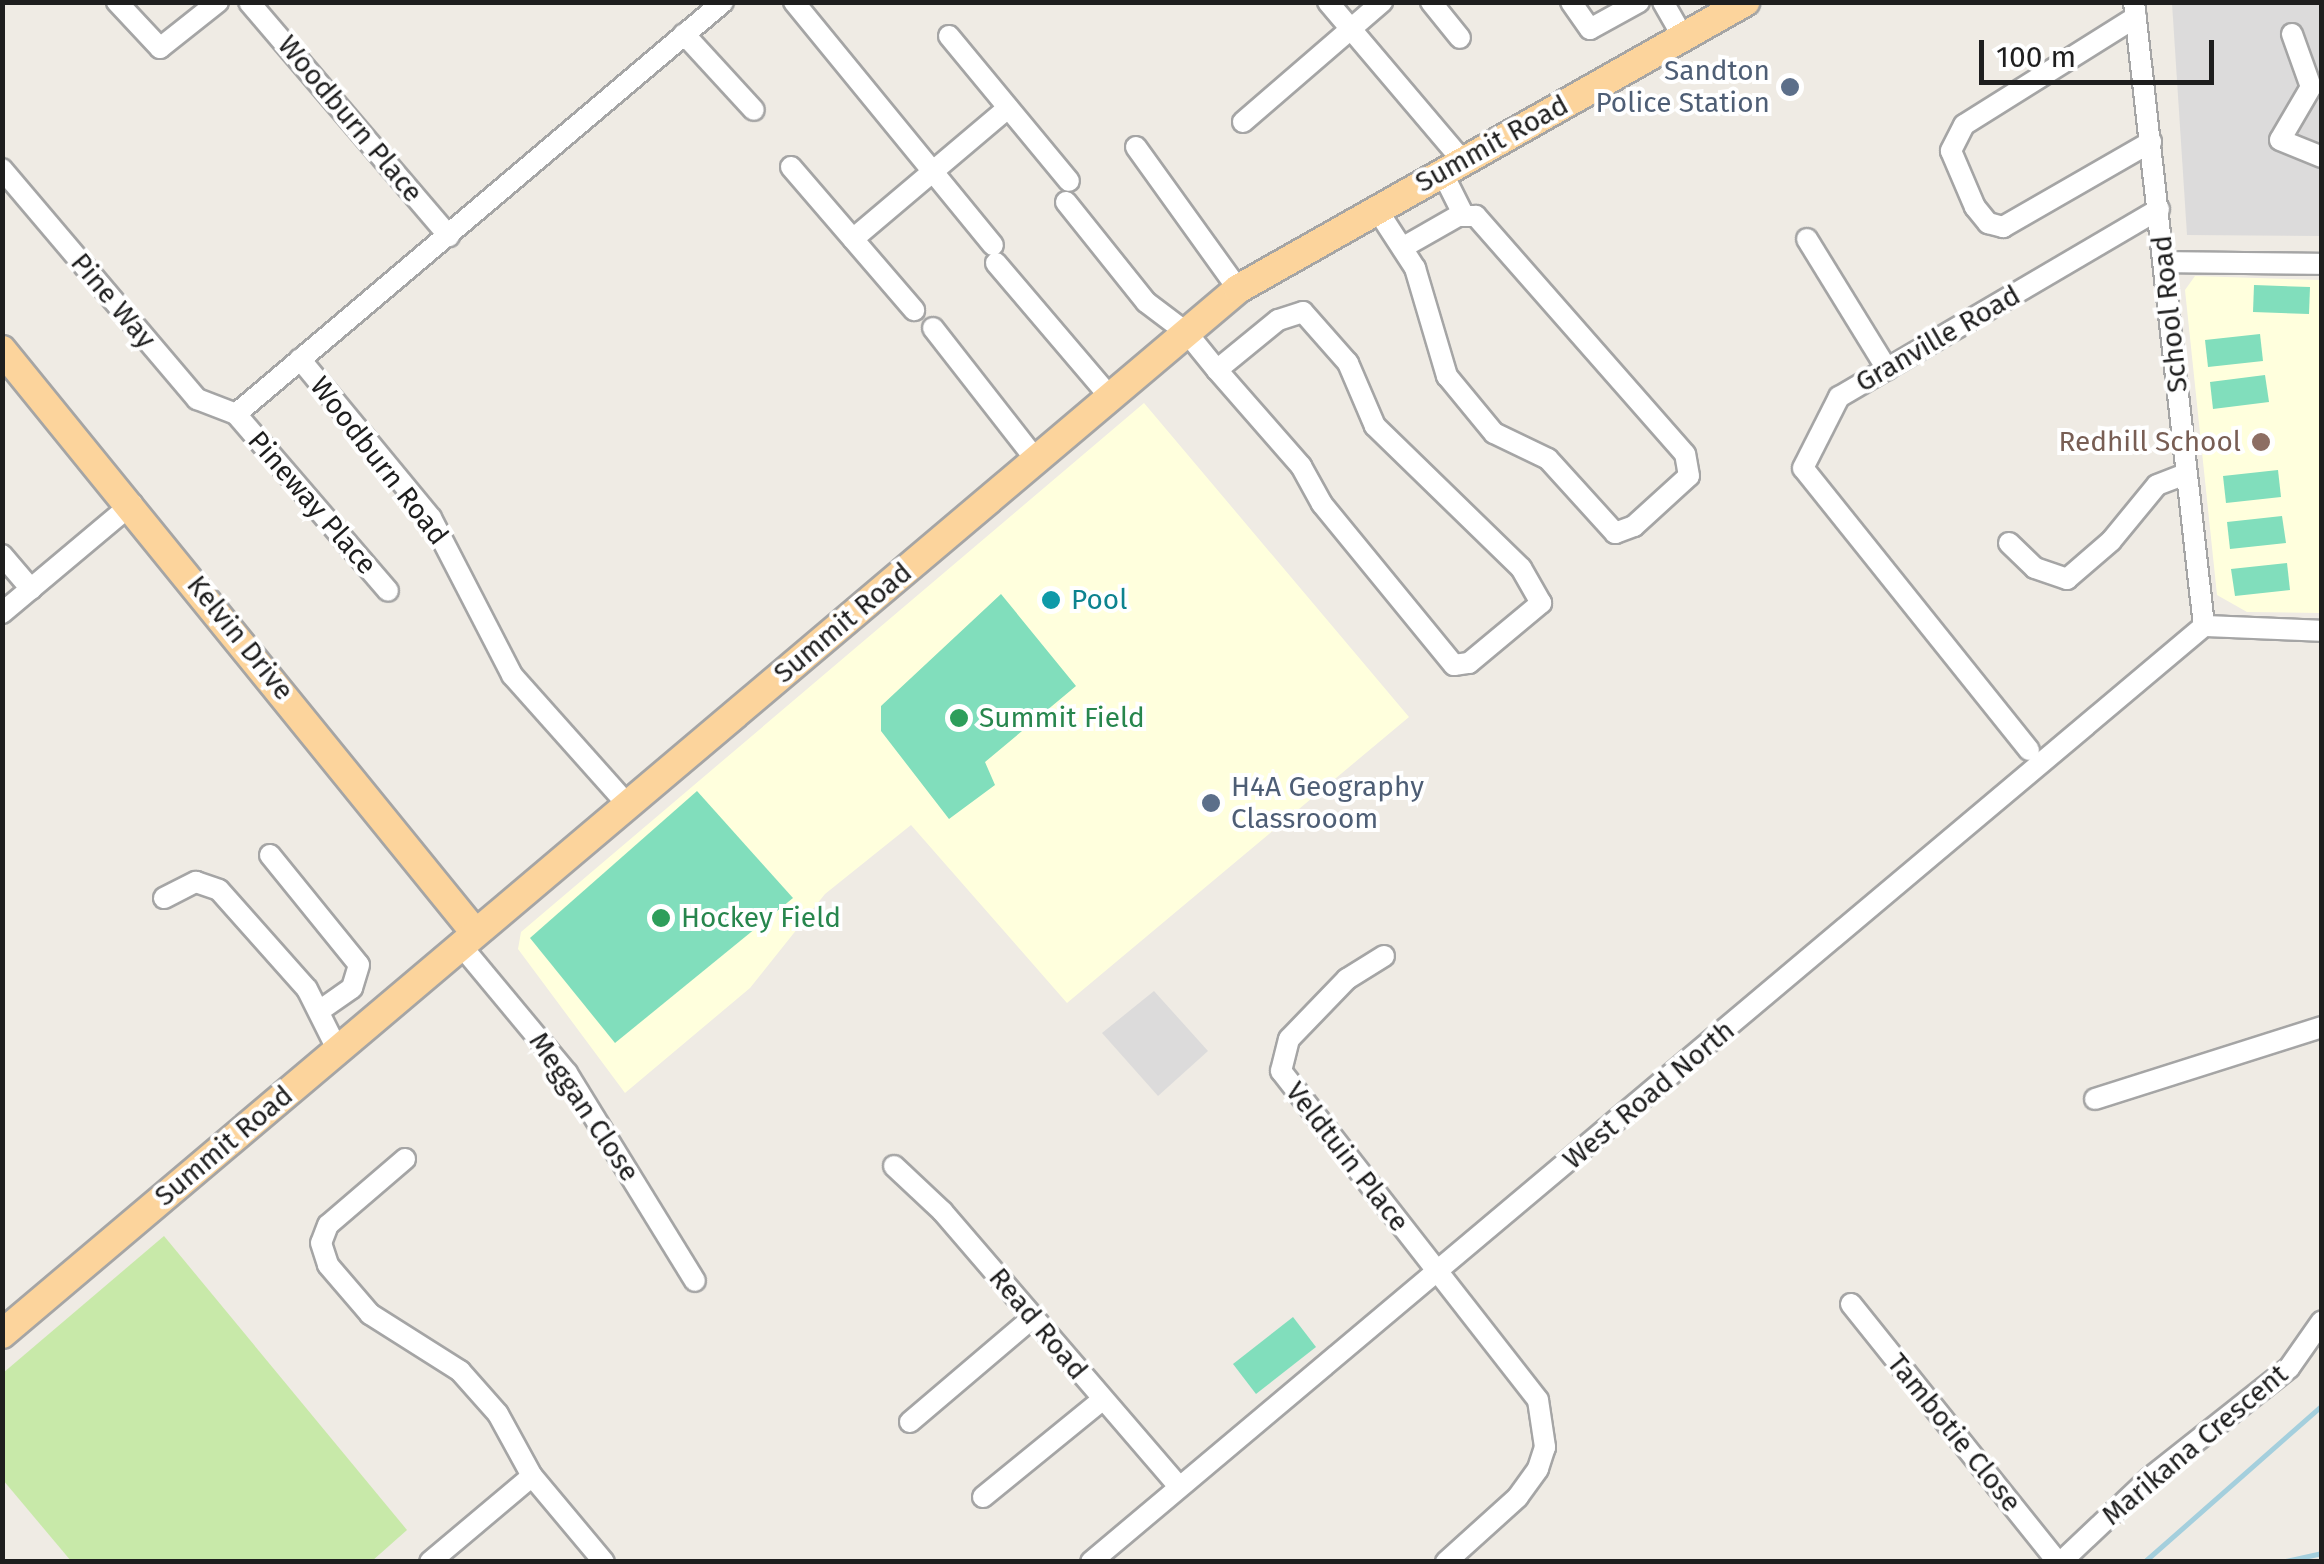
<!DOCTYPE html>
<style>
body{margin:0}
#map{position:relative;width:2324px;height:1564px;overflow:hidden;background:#efebe4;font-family:"Fira Sans",sans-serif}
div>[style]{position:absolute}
.residential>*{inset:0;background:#dcdbdb}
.education>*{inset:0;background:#ffd}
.grass>*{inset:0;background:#c8e9a9}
.pitch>*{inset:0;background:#81debc}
.stream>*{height:5px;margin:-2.5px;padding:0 2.5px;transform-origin:2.5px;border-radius:2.5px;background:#a4cfdd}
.roads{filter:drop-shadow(2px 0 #a5a5a5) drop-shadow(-2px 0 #a5a5a5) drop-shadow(0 2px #a5a5a5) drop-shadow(0 -2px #a5a5a5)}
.minor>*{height:20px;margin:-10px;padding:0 10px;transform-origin:10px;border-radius:10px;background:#fff}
.major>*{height:28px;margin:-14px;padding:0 14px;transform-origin:14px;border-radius:14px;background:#fcd49c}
.dots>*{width:28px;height:28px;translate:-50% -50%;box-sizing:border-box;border:5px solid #fff;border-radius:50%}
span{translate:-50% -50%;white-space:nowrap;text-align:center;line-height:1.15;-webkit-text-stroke:8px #fff;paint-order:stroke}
.service-label{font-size:28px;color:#4e5e75}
.right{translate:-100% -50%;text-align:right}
.left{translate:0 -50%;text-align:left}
.street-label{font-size:28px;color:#1e1e1e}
.education-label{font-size:28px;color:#785e54}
.culture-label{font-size:28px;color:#0d838f}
.leisure-label{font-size:28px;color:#27864d}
.frame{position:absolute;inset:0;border:5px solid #1e1e1e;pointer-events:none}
.scale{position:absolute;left:1979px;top:40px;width:235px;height:45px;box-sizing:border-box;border:5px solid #1e1e1e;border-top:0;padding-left:12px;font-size:30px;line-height:35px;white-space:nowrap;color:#1e1e1e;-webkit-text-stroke:8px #fff;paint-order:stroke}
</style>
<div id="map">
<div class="residential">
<i style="clip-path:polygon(2172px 3px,2321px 3px,2321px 236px,2187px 235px)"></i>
<i style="clip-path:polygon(1154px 991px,1208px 1051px,1158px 1096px,1102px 1033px)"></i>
</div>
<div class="education">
<i style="clip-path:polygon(2195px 276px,2321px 280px,2321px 613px,2247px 612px,2217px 595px,2185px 290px)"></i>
<i style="clip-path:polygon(1144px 403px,1409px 717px,1067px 1003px,911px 825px,825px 894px,750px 988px,625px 1093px,518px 949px,521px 932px)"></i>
</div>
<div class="grass">
<i style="clip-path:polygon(164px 1236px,407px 1530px,372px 1561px,71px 1561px,3px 1480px,3px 1373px)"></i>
</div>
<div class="pitch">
<i style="clip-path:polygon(2254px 285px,2310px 287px,2309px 314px,2253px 312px)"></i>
<i style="clip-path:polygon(2260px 334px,2263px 361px,2208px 367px,2205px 340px)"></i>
<i style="clip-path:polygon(2265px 375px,2269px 402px,2213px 409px,2210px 382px)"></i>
<i style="clip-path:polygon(2278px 470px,2281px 497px,2226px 503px,2223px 476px)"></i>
<i style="clip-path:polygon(2282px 516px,2286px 543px,2230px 549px,2227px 522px)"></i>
<i style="clip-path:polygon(2287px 563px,2290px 590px,2235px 596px,2231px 569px)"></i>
<i style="clip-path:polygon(1001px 594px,1076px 686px,985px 762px,995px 785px,949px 819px,881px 731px,881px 706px)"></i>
<i style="clip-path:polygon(697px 791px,793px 898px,615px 1043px,530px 938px)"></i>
<i style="clip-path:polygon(1293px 1317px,1316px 1347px,1256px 1394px,1233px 1364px)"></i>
</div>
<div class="stream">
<i style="left:2144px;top:1562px;width:237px;rotate:-41.4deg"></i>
<i style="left:2281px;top:1562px;width:42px;rotate:-12.4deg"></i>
</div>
<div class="roads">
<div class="minor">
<i style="left:117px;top:2px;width:63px;rotate:46.9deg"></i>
<i style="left:160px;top:48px;width:74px;rotate:-38.4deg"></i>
<i style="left:249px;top:2px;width:308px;rotate:49.5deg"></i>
<i style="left:794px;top:2px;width:314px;rotate:50.7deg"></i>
<i style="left:1328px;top:2px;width:209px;rotate:49.7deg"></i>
<i style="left:1431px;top:2px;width:46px;rotate:51.1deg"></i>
<i style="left:1571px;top:2px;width:33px;rotate:55deg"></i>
<i style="left:1590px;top:29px;width:56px;rotate:-28.9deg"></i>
<i style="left:1663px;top:2px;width:40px;rotate:60.3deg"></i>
<i style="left:2134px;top:2px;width:628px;rotate:83.6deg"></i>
<i style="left:2136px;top:17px;width:203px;rotate:147.9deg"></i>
<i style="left:1964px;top:125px;width:29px;rotate:117deg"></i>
<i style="left:1951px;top:151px;width:61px;rotate:66.8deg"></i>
<i style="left:1975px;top:207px;width:21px;rotate:51deg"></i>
<i style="left:1988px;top:223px;width:16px;rotate:15deg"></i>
<i style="left:2003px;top:227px;width:171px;rotate:-29.9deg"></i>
<i style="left:684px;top:34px;width:103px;rotate:47.4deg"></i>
<i style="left:2292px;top:34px;width:56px;rotate:70.3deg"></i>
<i style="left:2311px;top:87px;width:61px;rotate:120.3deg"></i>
<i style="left:2280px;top:140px;width:45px;rotate:22deg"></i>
<i style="left:949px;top:36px;width:188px;rotate:50.4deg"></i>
<i style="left:1243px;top:122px;width:184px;rotate:-40.8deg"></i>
<i style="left:1136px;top:147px;width:175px;rotate:54.3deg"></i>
<i style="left:791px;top:167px;width:189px;rotate:49.3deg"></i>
<i style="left:2px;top:169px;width:302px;rotate:49.7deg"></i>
<i style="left:197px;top:399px;width:42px;rotate:21deg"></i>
<i style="left:1442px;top:172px;width:47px;rotate:63.4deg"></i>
<i style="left:1066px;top:202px;width:128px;rotate:51.3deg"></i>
<i style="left:1146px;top:302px;width:51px;rotate:37.1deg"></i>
<i style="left:1187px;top:333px;width:48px;rotate:51deg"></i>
<i style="left:1217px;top:370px;width:128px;rotate:48.8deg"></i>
<i style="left:1301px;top:466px;width:43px;rotate:61.1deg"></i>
<i style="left:1322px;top:504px;width:208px;rotate:50.7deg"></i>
<i style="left:1454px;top:665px;width:15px;rotate:-8deg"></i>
<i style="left:1469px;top:663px;width:94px;rotate:-39.8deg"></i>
<i style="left:1541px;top:603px;width:40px;rotate:-119.7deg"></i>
<i style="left:1521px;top:568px;width:204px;rotate:-135.8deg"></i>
<i style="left:1375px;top:426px;width:69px;rotate:-113.2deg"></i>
<i style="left:1348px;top:363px;width:68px;rotate:-131.4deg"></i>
<i style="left:1303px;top:312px;width:26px;rotate:162deg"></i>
<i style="left:1278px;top:320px;width:79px;rotate:140.7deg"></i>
<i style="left:1376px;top:208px;width:72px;rotate:57deg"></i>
<i style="left:1415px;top:268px;width:113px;rotate:73.5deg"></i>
<i style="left:1447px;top:376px;width:74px;rotate:50.5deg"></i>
<i style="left:1494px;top:433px;width:60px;rotate:25.7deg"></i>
<i style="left:1548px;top:459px;width:100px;rotate:47.8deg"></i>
<i style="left:1615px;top:533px;width:20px;rotate:-20deg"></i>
<i style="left:1634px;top:526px;width:74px;rotate:-42.3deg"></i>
<i style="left:1689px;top:476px;width:22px;rotate:-100deg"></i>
<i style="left:1685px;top:454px;width:317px;rotate:-131.3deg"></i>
<i style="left:1476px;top:216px;width:18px;rotate:180deg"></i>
<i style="left:1458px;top:216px;width:64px;rotate:150.3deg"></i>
<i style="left:853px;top:239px;width:203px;rotate:-40.2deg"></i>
<i style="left:1807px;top:239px;width:153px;rotate:58.4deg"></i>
<i style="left:2166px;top:262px;width:156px;rotate:0.7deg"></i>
<i style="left:996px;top:263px;width:176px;rotate:49.6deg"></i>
<i style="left:933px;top:328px;width:167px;rotate:52deg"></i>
<i style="left:300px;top:359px;width:206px;rotate:50.5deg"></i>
<i style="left:431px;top:518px;width:177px;rotate:62.7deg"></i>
<i style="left:512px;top:675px;width:174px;rotate:48.3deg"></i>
<i style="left:236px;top:414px;width:638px;rotate:-40.23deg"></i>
<i style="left:236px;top:414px;width:233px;rotate:49.3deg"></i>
<i style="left:2009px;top:543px;width:36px;rotate:44deg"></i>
<i style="left:2035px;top:568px;width:34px;rotate:19deg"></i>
<i style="left:2067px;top:579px;width:58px;rotate:-40.8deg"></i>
<i style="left:2111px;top:541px;width:72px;rotate:-50.6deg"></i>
<i style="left:2157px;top:485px;width:31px;rotate:-21deg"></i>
<i style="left:2px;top:555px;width:45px;rotate:49.5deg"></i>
<i style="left:2px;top:613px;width:170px;rotate:-40deg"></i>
<i style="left:2204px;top:626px;width:118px;rotate:2.4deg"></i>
<i style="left:2029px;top:750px;width:361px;rotate:-128.7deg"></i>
<i style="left:1803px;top:468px;width:80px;rotate:-63.1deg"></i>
<i style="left:1839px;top:397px;width:371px;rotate:-30.4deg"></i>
<i style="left:270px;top:855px;width:141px;rotate:51deg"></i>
<i style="left:359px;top:965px;width:24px;rotate:107deg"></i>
<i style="left:352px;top:988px;width:39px;rotate:145deg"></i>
<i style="left:164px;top:898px;width:36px;rotate:-27deg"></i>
<i style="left:196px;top:882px;width:24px;rotate:19deg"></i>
<i style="left:219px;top:890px;width:132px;rotate:48.4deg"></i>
<i style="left:307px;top:989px;width:69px;rotate:63.4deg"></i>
<i style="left:459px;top:943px;width:169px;rotate:50.3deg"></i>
<i style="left:567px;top:1073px;width:244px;rotate:58.4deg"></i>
<i style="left:1384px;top:956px;width:44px;rotate:148.1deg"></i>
<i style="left:1347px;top:979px;width:83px;rotate:134deg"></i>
<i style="left:1289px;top:1039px;width:33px;rotate:104deg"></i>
<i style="left:1281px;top:1071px;width:417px;rotate:52deg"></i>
<i style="left:1538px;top:1400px;width:48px;rotate:81.5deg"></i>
<i style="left:1545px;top:1447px;width:23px;rotate:108deg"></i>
<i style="left:1538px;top:1469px;width:34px;rotate:126deg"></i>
<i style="left:1518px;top:1497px;width:97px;rotate:137.9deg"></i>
<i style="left:2095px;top:1099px;width:238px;rotate:-17.6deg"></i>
<i style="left:405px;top:1159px;width:101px;rotate:139.4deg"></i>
<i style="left:328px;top:1225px;width:19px;rotate:111deg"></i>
<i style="left:321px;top:1243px;width:23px;rotate:72deg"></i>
<i style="left:328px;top:1265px;width:65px;rotate:49.4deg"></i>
<i style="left:370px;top:1314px;width:107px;rotate:32.3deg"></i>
<i style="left:460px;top:1371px;width:57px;rotate:48.5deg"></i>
<i style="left:498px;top:1414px;width:71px;rotate:61.3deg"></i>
<i style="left:532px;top:1476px;width:112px;rotate:50.1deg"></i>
<i style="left:894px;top:1166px;width:66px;rotate:43.2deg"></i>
<i style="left:942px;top:1211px;width:364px;rotate:49.3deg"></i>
<i style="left:1851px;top:1304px;width:331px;rotate:51.3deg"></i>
<i style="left:910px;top:1422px;width:160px;rotate:-40.4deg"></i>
<i style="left:983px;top:1497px;width:154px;rotate:-39.2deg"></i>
<i style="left:430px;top:1562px;width:133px;rotate:-40.1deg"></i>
<i style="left:1091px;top:1562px;width:1454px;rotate:-40.06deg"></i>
<i style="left:2061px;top:1562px;width:124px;rotate:-43.4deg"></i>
<i style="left:2151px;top:1477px;width:176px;rotate:-38.3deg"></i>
<i style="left:2289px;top:1368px;width:57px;rotate:-54.9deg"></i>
</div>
<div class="major">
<i style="left:2px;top:350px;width:747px;rotate:50.92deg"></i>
<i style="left:2px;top:1334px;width:1619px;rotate:-40.21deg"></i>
<i style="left:1238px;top:289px;width:583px;rotate:-29.51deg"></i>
</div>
</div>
<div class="dots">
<i style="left:1790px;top:87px;background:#5c6f8a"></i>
<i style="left:2261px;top:442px;background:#8d6e63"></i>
<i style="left:1051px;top:600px;background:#0f9aa8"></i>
<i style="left:959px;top:718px;background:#2e9e5b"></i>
<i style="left:1211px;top:803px;background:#5c6f8a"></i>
<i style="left:661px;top:918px;background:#2e9e5b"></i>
</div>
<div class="service-label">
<span class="right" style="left:1770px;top:87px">Sandton<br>Police Station</span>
<span class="left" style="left:1231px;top:803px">H4A Geography<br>Classrooom</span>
</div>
<div class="street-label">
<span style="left:350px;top:119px;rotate:50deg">Woodburn Place</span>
<span style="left:1492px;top:144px;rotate:-29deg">Summit Road</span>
<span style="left:113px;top:301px;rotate:50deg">Pine Way</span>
<span style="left:2170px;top:314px;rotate:-96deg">School Road</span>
<span style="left:1938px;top:339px;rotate:-30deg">Granville Road</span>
<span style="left:379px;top:461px;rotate:52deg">Woodburn Road</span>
<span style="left:312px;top:503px;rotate:49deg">Pineway Place</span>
<span style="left:843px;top:623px;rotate:-40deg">Summit Road</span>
<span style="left:240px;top:638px;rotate:51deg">Kelvin Drive</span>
<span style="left:1649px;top:1095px;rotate:-40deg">West Road North</span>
<span style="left:584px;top:1107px;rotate:56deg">Meggan Close</span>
<span style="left:224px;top:1146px;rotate:-40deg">Summit Road</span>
<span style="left:1347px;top:1157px;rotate:52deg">Veldtuin Place</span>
<span style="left:1038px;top:1324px;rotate:50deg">Read Road</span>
<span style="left:1954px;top:1433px;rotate:51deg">Tambotie Close</span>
<span style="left:2195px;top:1445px;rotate:-40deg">Marikana Crescent</span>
</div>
<div class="education-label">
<span class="right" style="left:2241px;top:442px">Redhill School</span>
</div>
<div class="culture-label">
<span class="left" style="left:1071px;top:600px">Pool</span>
</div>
<div class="leisure-label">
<span class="left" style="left:979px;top:718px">Summit Field</span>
<span class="left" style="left:681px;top:918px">Hockey Field</span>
</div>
<div class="frame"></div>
<div class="scale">100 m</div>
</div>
